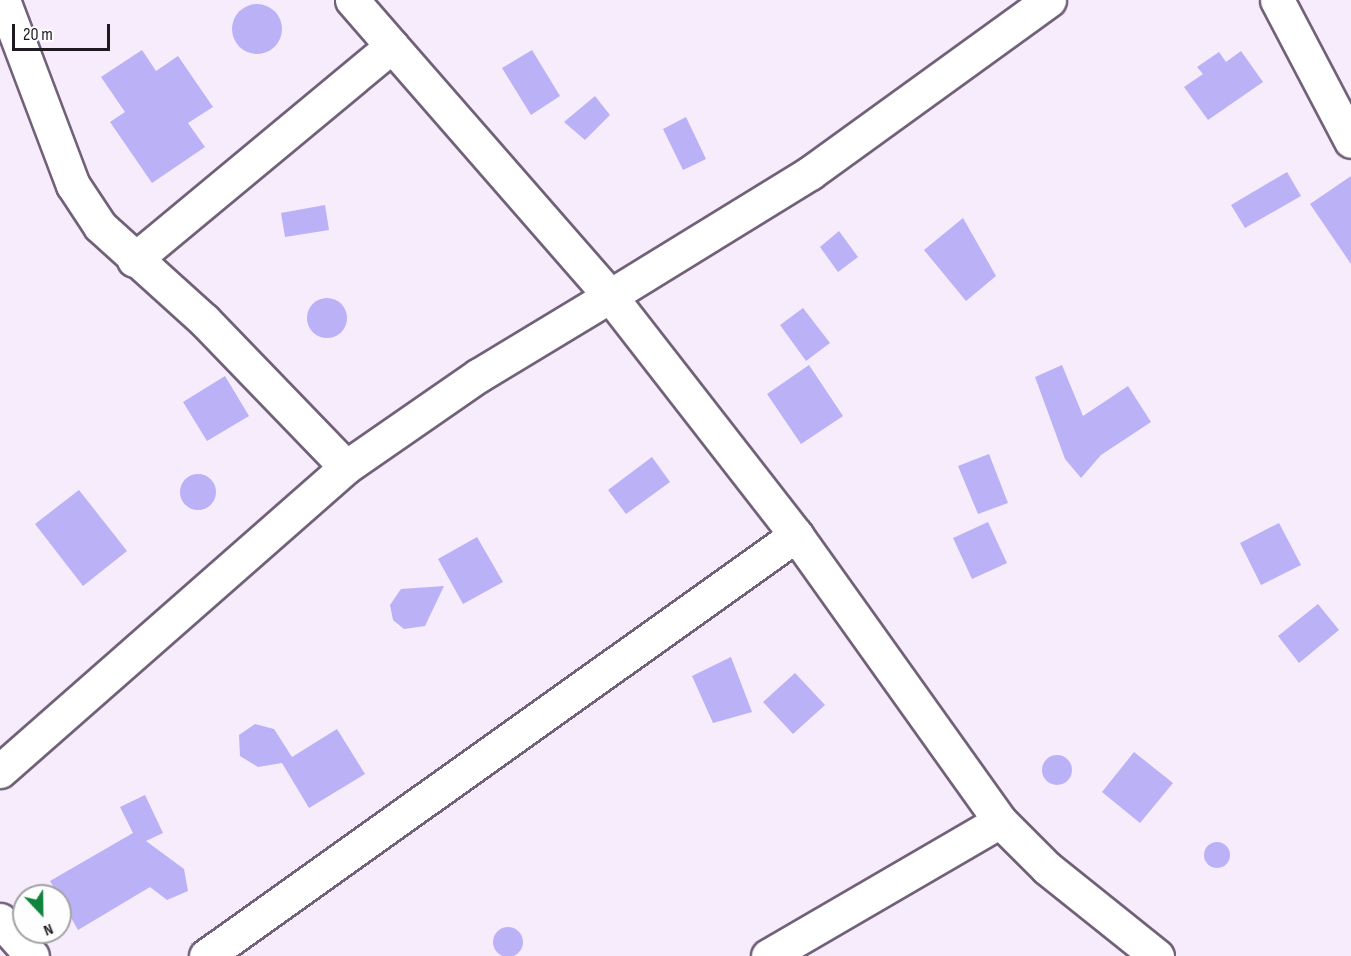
<!DOCTYPE html>
<style>
body{margin:0}
#map{position:relative;width:1351px;height:956px;overflow:hidden;background:#f7ecfc;font-family:"Sofia Sans Condensed",sans-serif}
div>[style]{position:absolute}
.building>*{inset:0;background:#bbb1f6}
.round{border-radius:50%}
.roads{filter:drop-shadow(2px 0 #716179) drop-shadow(-2px 0 #716179) drop-shadow(0 2px #716179) drop-shadow(0 -2px #716179)}
.minor>*{height:33px;margin:-16.5px;padding:0 16.5px;transform-origin:16.5px;border-radius:16.5px;background:#fff}
span{translate:-50% -50%;white-space:nowrap;text-align:center;line-height:1.15;-webkit-text-stroke:4.5px #fefefe;paint-order:stroke}
.north{position:absolute;left:12px;top:884px;width:60px;height:60px;box-sizing:border-box;background:#fefefe;border:2px solid #a5a2a6;border-radius:50%;rotate:158deg;font-size:16px;font-weight:700;line-height:24px;text-align:center;color:#1f1922}
.north::after{content:'';display:block;margin:auto;width:21px;height:27px;background:#10843d;clip-path:polygon(50% 0,100% 100%,50% 72%,0 100%)}
.scale{position:absolute;left:12px;top:24px;width:98px;height:27px;box-sizing:border-box;border:3px solid #1f1922;border-top:0;padding-left:8px;font-size:18px;line-height:21px;white-space:nowrap;color:#1f1922;-webkit-text-stroke:4px #fefefe;paint-order:stroke}
</style>
<div id="map">
<div class="building">
<i class="round" style="left:232px;top:4px;width:50px;height:50px"></i>
<i style="clip-path:polygon(142px 50px,156px 71px,178px 56px,213px 107px,188px 123px,205px 147px,152px 183px,110px 122px,125px 112px,101px 77px)"></i>
<i style="clip-path:polygon(532px 50px,560px 96px,531px 115px,502px 68px)"></i>
<i style="clip-path:polygon(1241px 51px,1263px 82px,1208px 120px,1184px 87px,1203px 74px,1197px 67px,1219px 52px,1226px 62px)"></i>
<i style="clip-path:polygon(595px 96px,610px 115px,585px 140px,564px 122px)"></i>
<i style="clip-path:polygon(686px 117px,706px 159px,683px 170px,663px 129px)"></i>
<i style="clip-path:polygon(1287px 172px,1301px 196px,1245px 228px,1231px 205px)"></i>
<i style="clip-path:polygon(1351px 176px,1351px 264px,1310px 204px)"></i>
<i style="clip-path:polygon(325px 205px,329px 230px,285px 237px,281px 213px)"></i>
<i style="clip-path:polygon(963px 218px,996px 276px,966px 301px,924px 250px)"></i>
<i style="clip-path:polygon(839px 231px,858px 257px,838px 272px,820px 247px)"></i>
<i class="round" style="left:307px;top:298px;width:40px;height:40px"></i>
<i style="clip-path:polygon(803px 308px,830px 343px,806px 361px,780px 325px)"></i>
<i style="clip-path:polygon(809px 365px,843px 416px,801px 444px,767px 394px)"></i>
<i style="clip-path:polygon(1062px 365px,1083px 416px,1128px 386px,1151px 422px,1101px 455px,1081px 478px,1065px 459px,1035px 377px)"></i>
<i style="clip-path:polygon(225px 376px,249px 416px,207px 441px,183px 402px)"></i>
<i style="clip-path:polygon(989px 454px,1008px 503px,978px 514px,958px 466px)"></i>
<i style="clip-path:polygon(652px 457px,670px 482px,626px 514px,608px 490px)"></i>
<i class="round" style="left:180px;top:474px;width:36px;height:36px"></i>
<i style="clip-path:polygon(79px 490px,127px 551px,83px 586px,35px 524px)"></i>
<i style="clip-path:polygon(988px 522px,1007px 563px,972px 579px,953px 538px)"></i>
<i style="clip-path:polygon(1279px 523px,1301px 565px,1261px 585px,1240px 543px)"></i>
<i style="clip-path:polygon(477px 537px,503px 582px,463px 604px,438px 559px)"></i>
<i style="clip-path:polygon(444px 586px,425px 626px,404px 629px,393px 620px,390px 605px,401px 589px)"></i>
<i style="clip-path:polygon(1318px 604px,1339px 630px,1299px 663px,1278px 636px)"></i>
<i style="clip-path:polygon(731px 657px,752px 712px,713px 723px,692px 676px)"></i>
<i style="clip-path:polygon(795px 673px,825px 705px,793px 734px,763px 702px)"></i>
<i style="clip-path:polygon(255px 724px,274px 729px,292px 757px,337px 729px,365px 774px,309px 808px,282px 763px,258px 767px,240px 756px,239px 735px)"></i>
<i style="clip-path:polygon(1134px 752px,1173px 783px,1140px 823px,1102px 792px)"></i>
<i class="round" style="left:1042px;top:755px;width:30px;height:30px"></i>
<i style="clip-path:polygon(145px 795px,163px 833px,146px 841px,184px 869px,188px 891px,167px 900px,150px 887px,78px 930px,50px 881px,133px 833px,120px 807px)"></i>
<i class="round" style="left:1204px;top:842px;width:26px;height:26px"></i>
<i class="round" style="left:493px;top:927px;width:30px;height:30px"></i>
</div>
<div class="roads">
<div class="minor">
<i style="left:3px;top:0;width:198px;rotate:69.3deg"></i>
<i style="left:73px;top:185px;width:49px;rotate:56.6deg"></i>
<i style="left:100px;top:226px;width:140px;rotate:42.1deg"></i>
<i style="left:204px;top:320px;width:204px;rotate:46deg"></i>
<i style="left:346px;top:467px;width:162px;rotate:-34.7deg"></i>
<i style="left:479px;top:375px;width:153px;rotate:-31.1deg"></i>
<i style="left:610px;top:296px;width:303px;rotate:52.1deg"></i>
<i style="left:796px;top:535px;width:351px;rotate:54.5deg"></i>
<i style="left:1000px;top:821px;width:66px;rotate:45deg"></i>
<i style="left:1047px;top:868px;width:141px;rotate:38.7deg"></i>
<i style="left:352px;top:0;width:61px;rotate:49deg"></i>
<i style="left:1277px;top:0;width:159px;rotate:62.3deg"></i>
<i style="left:134px;top:260px;width:335px;rotate:-39.7deg"></i>
<i style="left:392px;top:46px;width:332px;rotate:48.9deg"></i>
<i style="left:610px;top:296px;width:235px;rotate:-31.6deg"></i>
<i style="left:810px;top:173px;width:295px;rotate:-35.9deg"></i>
<i style="left:0;top:771px;width:461px;rotate:-41.3deg"></i>
<i style="left:0;top:920px;width:48px;rotate:48.4deg"></i>
<i style="left:206px;top:956px;width:725px;rotate:-35.51deg"></i>
<i style="left:768px;top:956px;width:268px;rotate:-30.2deg"></i>
</div>
</div>
<div class="north">N</div>
<div class="scale">20 m</div>
</div>
